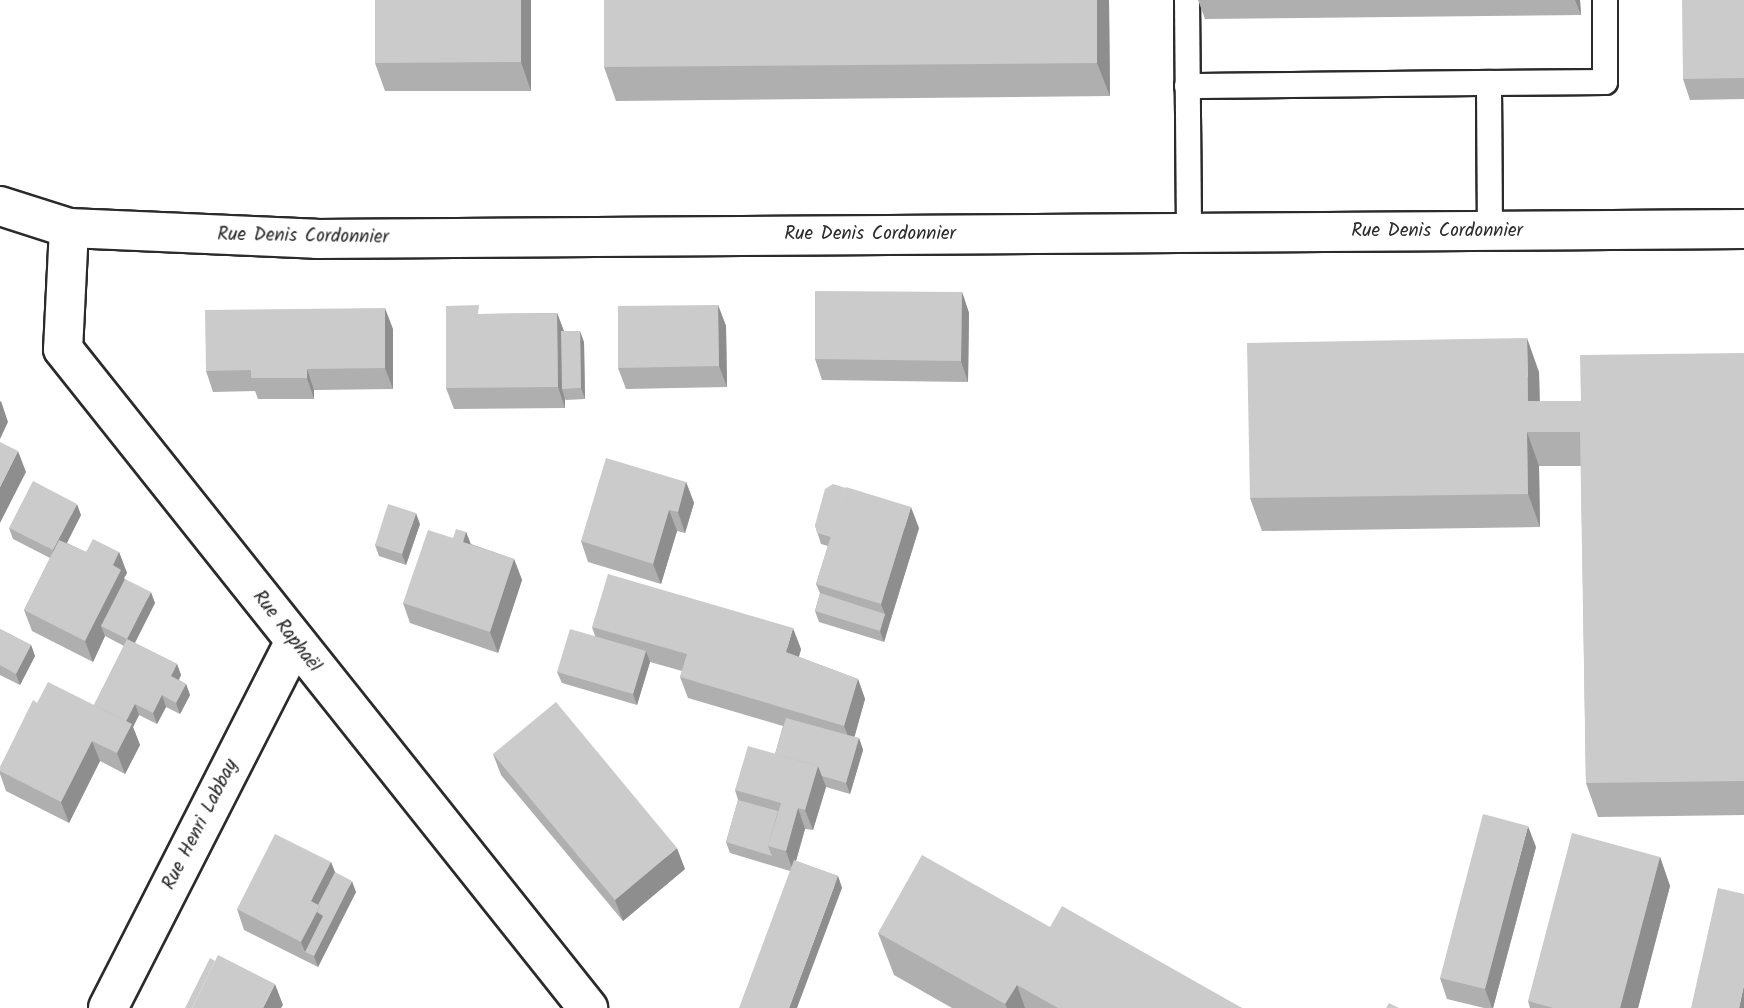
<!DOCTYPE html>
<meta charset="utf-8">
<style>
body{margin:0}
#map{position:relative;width:1744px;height:1008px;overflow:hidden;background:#fff;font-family:Kalam,sans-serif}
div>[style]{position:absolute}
.roads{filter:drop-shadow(2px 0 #2b2b2b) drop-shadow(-2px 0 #2b2b2b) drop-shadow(0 2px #2b2b2b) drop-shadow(0 -2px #2b2b2b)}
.service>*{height:24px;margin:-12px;padding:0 12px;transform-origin:12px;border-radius:12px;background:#fff}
.minor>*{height:38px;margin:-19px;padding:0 19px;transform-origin:19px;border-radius:19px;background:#fff}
.tertiary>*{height:38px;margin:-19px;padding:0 19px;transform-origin:19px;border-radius:19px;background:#fff}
.wall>*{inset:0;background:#afafaf}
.shaded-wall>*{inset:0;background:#8e8e8e}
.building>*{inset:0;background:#cbcbcb}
span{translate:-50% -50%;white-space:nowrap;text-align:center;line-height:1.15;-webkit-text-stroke:7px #fff;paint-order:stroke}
.street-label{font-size:19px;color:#2b2b2b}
</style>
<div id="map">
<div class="roads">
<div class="service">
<i style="left:1187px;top:0;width:233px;rotate:89.5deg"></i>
<i style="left:1187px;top:86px;width:302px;rotate:-0.6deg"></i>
<i style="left:1490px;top:231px;width:148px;rotate:-90.4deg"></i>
<i style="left:1489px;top:83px;width:116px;rotate:-0.5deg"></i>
<i style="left:1605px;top:82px;width:82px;rotate:-90deg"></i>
</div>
<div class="minor">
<i style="left:69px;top:228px;width:121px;rotate:92.8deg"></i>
<i style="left:63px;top:349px;width:843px;rotate:51.46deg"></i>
<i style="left:108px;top:1008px;width:410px;rotate:-63deg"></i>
</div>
<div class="tertiary">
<i style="left:0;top:206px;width:72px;rotate:17.7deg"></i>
<i style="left:69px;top:228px;width:247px;rotate:2.5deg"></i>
<i style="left:316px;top:239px;width:1428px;rotate:-0.4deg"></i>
</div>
</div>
<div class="wall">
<i style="clip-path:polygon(531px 0,531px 91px,385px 91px,375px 63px)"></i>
<i style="clip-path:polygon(604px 0,1109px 0,1110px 96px,616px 101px,604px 67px)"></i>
<i style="clip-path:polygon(1198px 0,1580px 0,1581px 15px,1205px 19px)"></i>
<i style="clip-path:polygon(1744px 0,1744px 99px,1690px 100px,1683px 79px)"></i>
<i style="clip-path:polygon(962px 292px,969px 313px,968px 382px,822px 380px,815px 359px)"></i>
<i style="clip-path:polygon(718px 305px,726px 326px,727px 387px,626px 389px,618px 368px)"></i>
<i style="clip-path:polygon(557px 313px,564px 331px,584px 342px,585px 399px,566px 400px,565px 399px,565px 408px,454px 409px,446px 388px,482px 314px)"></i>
<i style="clip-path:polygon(393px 329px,393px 389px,314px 390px,314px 399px,258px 399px,255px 391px,213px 392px,206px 371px)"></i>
<i style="clip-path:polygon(1744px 353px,1744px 815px,1598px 817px,1586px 783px,1581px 466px,1539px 466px,1540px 527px,1262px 531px,1250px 498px,1539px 372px,1540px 401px,1581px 401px)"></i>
<i style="clip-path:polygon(686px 482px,694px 503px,685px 533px,677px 531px,661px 584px,588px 562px,581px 541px)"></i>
<i style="clip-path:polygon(81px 515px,67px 543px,86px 552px,119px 552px,127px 573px,124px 578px,125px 579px,155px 603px,135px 643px,177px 664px,181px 675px,179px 680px,186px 684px,190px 695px,180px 714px,166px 707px,157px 724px,139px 715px,133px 727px,140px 745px,125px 774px,100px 761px,69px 823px,6px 791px,0 774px,0 767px,37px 703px,94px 705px,124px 646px,105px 636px,93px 662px,32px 631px,24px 610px,50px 558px,13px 539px,9px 528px)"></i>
<i style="clip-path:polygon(420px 524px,406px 565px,379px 556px,375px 545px)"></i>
<i style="clip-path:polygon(815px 525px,919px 528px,884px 642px,819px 622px,815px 611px,820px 593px,816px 584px,828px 546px,821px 544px)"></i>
<i style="clip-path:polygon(466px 532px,471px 544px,514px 559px,522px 580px,498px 653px,410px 623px,403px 603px,453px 538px)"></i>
<i style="clip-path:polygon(592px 627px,801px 649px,799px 657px,858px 679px,865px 699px,854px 737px,859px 738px,863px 750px,850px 794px,826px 787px,813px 830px,805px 829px,796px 861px,838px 876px,842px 888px,790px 871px,730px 853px,726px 842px,738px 800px,735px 790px,775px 754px,783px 726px,688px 698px,680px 677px,682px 671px,650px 662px,637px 705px,562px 683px,557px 672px,595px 636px)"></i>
<i style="clip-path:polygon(0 629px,31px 645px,35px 656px,20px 685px,0 675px)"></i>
<i style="clip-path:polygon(493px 754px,685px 869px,623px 921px,501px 775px)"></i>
<i style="clip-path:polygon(1536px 847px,1493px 1008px,1484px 1008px,1447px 999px,1440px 978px)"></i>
<i style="clip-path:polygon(1660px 857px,1670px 886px,1638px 1008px,1530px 1008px,1528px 1001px)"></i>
<i style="clip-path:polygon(331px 862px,335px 872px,356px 892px,318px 967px,244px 930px,237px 909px)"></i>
<i style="clip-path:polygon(1050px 927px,1242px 1008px,952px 1008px,894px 975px,878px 933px)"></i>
</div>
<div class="shaded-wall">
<i style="clip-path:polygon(521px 0,531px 0,531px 91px,521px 62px)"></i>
<i style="clip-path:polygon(1097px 0,1109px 0,1110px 96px,1097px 63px)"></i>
<i style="clip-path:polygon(1575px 0,1580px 0,1581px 15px)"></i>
<i style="clip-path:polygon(962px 292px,969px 313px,968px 382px,961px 361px)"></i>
<i style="clip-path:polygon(718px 305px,726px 326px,727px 387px,719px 366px)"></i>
<i style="clip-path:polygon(385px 308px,393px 329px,393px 389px,385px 368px)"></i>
<i style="clip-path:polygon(557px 313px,565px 334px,562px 389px,565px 399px,565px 408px,558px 387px)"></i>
<i style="clip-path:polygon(580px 331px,584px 342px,585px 399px,581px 388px)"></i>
<i style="clip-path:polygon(1527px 338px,1539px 372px,1540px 432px,1528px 401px)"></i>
<i style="clip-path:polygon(307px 369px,314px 390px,314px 399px,307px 378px)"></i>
<i style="clip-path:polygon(1px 401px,8px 422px,0 439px,0 402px)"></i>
<i style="clip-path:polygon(1527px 432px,1539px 466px,1540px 527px,1528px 494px)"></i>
<i style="clip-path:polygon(18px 451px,26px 472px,0 523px,0 487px)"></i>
<i style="clip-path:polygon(686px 482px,694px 503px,685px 533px,678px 512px)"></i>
<i style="clip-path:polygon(77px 504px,81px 515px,57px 562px,53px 550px)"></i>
<i style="clip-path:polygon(911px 507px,919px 528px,889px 625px,881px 604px)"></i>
<i style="clip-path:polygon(669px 510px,677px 531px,661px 584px,653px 564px)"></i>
<i style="clip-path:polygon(416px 513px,420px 524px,406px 565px,402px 554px)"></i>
<i style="clip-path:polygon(466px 532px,474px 553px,463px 542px)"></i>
<i style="clip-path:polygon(119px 552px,127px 573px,124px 578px,129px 591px,101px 626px,105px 636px,93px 662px,85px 641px,113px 565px)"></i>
<i style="clip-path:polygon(514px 559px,522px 580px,498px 653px,490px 632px)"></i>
<i style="clip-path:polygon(151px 592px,155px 603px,131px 650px,127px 639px)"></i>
<i style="clip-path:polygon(885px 614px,889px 625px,884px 642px,880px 631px)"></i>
<i style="clip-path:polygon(793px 628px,801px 649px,794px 673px,786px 652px)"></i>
<i style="clip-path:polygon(31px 645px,35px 656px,20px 685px,16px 674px)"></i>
<i style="clip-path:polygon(646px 651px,650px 662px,637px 705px,633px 694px)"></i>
<i style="clip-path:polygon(177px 664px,181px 675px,175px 687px,171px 676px)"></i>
<i style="clip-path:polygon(858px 679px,865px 699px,852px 746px,844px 726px)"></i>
<i style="clip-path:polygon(186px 684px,190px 695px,180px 714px,176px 703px)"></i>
<i style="clip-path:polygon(162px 695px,166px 707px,157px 724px,153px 713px)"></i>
<i style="clip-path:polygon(135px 704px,139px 715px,133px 727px,140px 745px,125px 774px,117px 753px,123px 728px)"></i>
<i style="clip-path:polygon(859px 738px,863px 750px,850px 794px,846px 783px)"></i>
<i style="clip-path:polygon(92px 741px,100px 761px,69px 823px,61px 802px)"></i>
<i style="clip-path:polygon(818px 766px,826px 787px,813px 830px,805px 810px)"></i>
<i style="clip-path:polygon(798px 808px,805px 829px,793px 871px,786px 851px)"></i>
<i style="clip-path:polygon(1528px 826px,1536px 847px,1493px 1008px,1492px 1008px,1485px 989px)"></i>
<i style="clip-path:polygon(677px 848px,685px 869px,623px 921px,615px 900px)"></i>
<i style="clip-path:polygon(1660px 857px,1670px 886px,1638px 1008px,1620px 1008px)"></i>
<i style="clip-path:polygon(331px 862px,339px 883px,327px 927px,305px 952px,301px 942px,311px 901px)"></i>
<i style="clip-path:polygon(838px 876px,842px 888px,797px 1008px,789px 1008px)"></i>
<i style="clip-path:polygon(352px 881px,356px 892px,318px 967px,314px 956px)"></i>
<i style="clip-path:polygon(275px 984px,283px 1005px,281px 1008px,263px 1008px)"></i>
<i style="clip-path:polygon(1017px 985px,1025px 1008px,1007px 1008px,1005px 1004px)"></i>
<i style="clip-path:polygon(1744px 985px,1744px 1008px,1739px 1008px)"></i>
</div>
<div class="building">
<i style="clip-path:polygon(375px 0,521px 0,521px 62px,375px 63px)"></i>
<i style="clip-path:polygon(604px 0,1097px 0,1097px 63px,604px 67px)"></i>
<i style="clip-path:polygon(1682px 0,1744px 0,1744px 78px,1683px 79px)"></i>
<i style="clip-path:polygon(815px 291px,962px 292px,961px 361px,815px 359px)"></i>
<i style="clip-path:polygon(479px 305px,478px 314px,557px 313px,558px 387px,446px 388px,446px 306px)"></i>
<i style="clip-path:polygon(718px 305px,719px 366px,618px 368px,618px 306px)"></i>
<i style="clip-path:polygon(385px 308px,385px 368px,307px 369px,307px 378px,251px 378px,251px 370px,206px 371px,205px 310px)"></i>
<i style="clip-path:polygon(561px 331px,580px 331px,581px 388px,562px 389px)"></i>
<i style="clip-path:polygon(1527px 338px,1528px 401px,1581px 401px,1580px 355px,1744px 353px,1744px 781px,1586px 783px,1580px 432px,1527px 432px,1528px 494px,1250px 498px,1247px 343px)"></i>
<i style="clip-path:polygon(0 442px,18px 451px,0 487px)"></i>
<i style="clip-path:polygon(606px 458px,686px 482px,678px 512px,669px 510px,653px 564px,581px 541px)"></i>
<i style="clip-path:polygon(33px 481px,77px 504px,53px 550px,9px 528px)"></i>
<i style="clip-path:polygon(833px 484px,846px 488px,831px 537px,817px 533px,815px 525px,825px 489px)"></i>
<i style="clip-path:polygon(846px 487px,911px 507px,881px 604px,816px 584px)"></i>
<i style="clip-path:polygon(388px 504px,416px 513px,402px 554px,375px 545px)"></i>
<i style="clip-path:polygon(456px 529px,466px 532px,463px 542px,514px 559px,490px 632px,403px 603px,428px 530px,453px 538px)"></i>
<i style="clip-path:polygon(93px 539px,119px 552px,113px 565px,121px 570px,85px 641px,24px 610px,59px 540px,86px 552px)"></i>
<i style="clip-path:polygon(608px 574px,793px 628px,786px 652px,858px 679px,844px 726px,680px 677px,687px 654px,592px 627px)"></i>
<i style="clip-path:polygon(125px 579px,151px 592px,127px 639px,101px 626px)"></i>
<i style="clip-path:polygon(820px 593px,885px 614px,880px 631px,815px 611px)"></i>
<i style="clip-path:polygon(0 629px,31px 645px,16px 674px,0 665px)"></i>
<i style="clip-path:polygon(570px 629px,646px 651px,633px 694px,557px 672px)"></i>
<i style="clip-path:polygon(127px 639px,177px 664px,171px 676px,186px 684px,176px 703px,162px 695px,153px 713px,135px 704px,126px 721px,94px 705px)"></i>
<i style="clip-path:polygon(48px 682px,132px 724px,117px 753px,92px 741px,61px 802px,0 771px,0 767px,33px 700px,37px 703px)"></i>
<i style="clip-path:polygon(556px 702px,677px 848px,615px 900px,493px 754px)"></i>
<i style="clip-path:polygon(786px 718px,859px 738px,846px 783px,822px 776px,818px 766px,775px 754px)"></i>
<i style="clip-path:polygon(748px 746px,818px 766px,805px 810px,798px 808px,786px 851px,768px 846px,781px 803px,735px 790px)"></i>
<i style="clip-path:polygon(738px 800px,778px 811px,768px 846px,772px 856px,726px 842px)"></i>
<i style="clip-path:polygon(1483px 814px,1528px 826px,1485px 989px,1440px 978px)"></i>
<i style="clip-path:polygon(1572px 833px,1660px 857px,1620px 1008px,1553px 1008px,1528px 1001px)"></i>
<i style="clip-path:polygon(275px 834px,331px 862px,311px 901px,320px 906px,301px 942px,237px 909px)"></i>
<i style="clip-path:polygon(922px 855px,1050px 927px,1062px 906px,1242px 1008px,1058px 1008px,1017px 985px,1005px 1004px,878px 933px)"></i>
<i style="clip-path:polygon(794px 860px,838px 876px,789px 1008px,739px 1008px)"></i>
<i style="clip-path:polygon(335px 872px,352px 881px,314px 956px,305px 952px,323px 916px,317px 912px,320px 906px,318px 905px)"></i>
<i style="clip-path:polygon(1718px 888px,1744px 894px,1744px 985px,1739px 1008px,1691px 1008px)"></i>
<i style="clip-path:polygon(218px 955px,275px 984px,263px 1008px,192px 1008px)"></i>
<i style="clip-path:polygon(210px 958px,215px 961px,192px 1008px,185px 1008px)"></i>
<i style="clip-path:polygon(1389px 1003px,1399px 1008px,1386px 1008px)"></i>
</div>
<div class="street-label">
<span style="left:1437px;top:232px">Rue Denis Cordonnier</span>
<span style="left:870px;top:235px">Rue Denis Cordonnier</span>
<span style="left:303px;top:237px;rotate:1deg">Rue Denis Cordonnier</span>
<span style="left:286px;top:632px;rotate:52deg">Rue Raphaël</span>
<span style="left:201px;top:825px;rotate:-63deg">Rue Henri Labbay</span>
</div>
</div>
